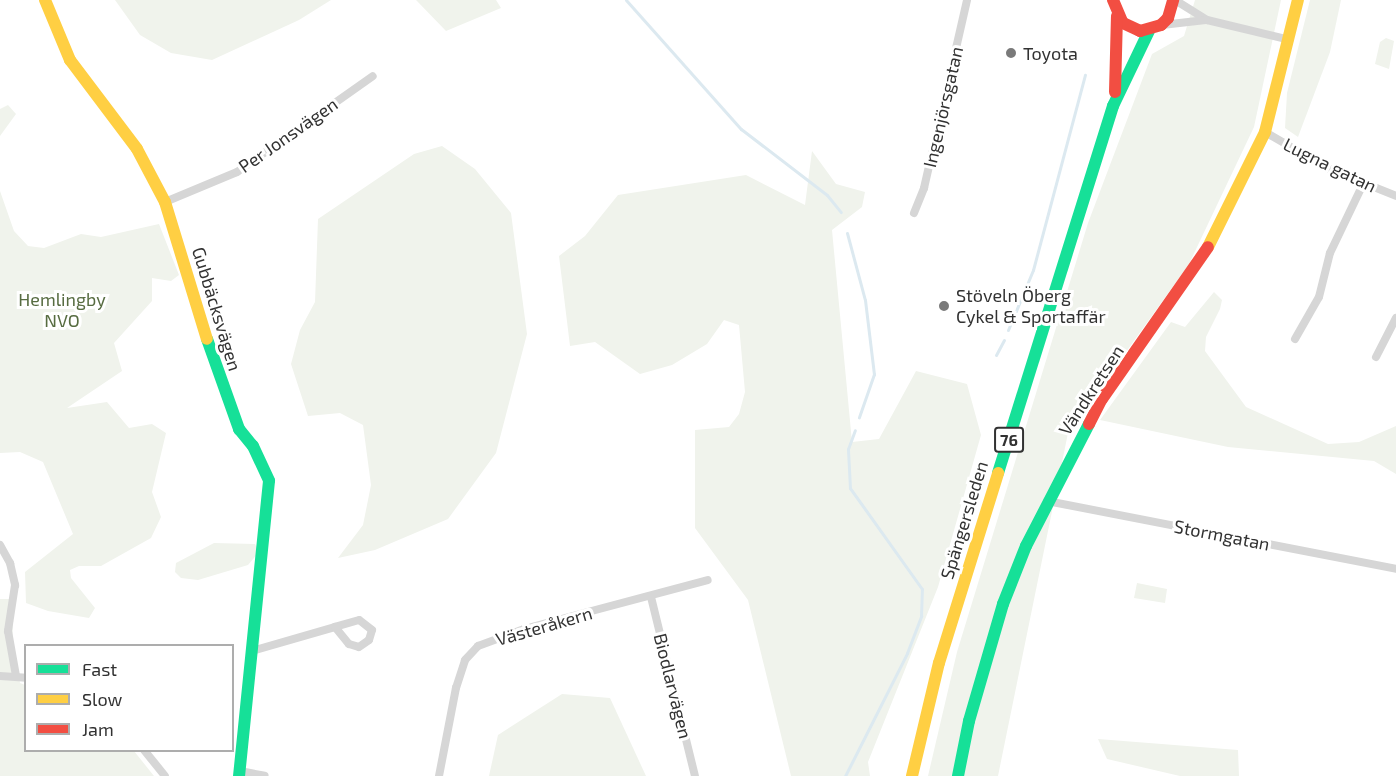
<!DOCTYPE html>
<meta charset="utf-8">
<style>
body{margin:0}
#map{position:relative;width:1396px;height:776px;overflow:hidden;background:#fff;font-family:"Exo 2",sans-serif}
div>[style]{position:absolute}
.green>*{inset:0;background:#f0f3ec}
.stream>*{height:3px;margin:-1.5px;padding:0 1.5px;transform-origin:1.5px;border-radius:1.5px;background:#dce9f0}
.street>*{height:8px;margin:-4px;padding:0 4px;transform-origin:4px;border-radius:4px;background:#d6d6d6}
.fast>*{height:12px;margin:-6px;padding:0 6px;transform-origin:6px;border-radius:6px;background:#16e098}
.slow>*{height:12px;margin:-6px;padding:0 6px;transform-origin:6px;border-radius:6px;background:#ffcf43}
.jam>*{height:12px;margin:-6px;padding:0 6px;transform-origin:6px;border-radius:6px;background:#f24e42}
.dots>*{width:16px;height:16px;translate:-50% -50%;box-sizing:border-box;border:3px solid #fff;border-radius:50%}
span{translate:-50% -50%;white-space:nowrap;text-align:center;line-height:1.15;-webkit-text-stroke:6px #fff;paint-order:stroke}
.shield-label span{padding:2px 4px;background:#fff;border:2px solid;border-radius:4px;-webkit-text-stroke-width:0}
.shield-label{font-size:16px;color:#323232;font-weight:700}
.poi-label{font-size:18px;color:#323232}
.left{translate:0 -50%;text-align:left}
.street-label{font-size:18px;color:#323232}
.park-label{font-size:18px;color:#576c41}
.legend{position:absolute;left:24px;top:644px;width:210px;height:108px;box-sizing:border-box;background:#fff;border:2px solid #adadad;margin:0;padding:8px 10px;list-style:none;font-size:18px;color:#323232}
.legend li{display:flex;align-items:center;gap:12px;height:30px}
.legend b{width:30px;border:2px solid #adadad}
</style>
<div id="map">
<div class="green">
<i style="clip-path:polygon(115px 0,331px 0,299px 20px,212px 60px,171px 53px,140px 35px)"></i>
<i style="clip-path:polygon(416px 0,496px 0,501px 8px,446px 31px)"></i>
<i style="clip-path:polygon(1195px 0,1281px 0,1254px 127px,1189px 264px,1068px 433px,998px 776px,928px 776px,957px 652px,1088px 223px,1152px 54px,1184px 36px)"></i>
<i style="clip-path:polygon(1310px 0,1341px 0,1330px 52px,1298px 137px,1285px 128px,1287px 93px)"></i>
<i style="clip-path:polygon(1386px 38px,1394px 41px,1389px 69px,1375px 64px,1380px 42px)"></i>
<i style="clip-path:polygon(8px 105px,16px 114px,0 136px,0 109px)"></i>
<i style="clip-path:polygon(442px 146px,475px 169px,511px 213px,527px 334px,496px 453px,448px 519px,375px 550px,338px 558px,363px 525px,371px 485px,363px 425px,340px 413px,308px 416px,291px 364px,300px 330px,315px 302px,318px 219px,414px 154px)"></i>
<i style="clip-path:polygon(812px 151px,836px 184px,865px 192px,862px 207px,832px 230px,852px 442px,879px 439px,916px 371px,967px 384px,981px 435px,938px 587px,868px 762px,870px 776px,791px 776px,748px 600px,695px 528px,695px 430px,729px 427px,739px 414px,745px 392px,739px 325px,724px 320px,707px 344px,672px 365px,640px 374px,595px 342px,570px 346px,559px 256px,585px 236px,618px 195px,746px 175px,805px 205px)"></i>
<i style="clip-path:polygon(0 191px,14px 231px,28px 246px,44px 248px,81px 234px,101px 237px,159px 224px,179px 275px,171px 281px,152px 278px,152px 301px,114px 343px,122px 371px,67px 408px,107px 402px,129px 428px,152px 424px,166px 433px,152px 492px,161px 517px,151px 538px,101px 566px,79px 566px,70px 570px,71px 578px,95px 608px,89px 618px,48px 611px,26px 603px,25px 572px,73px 534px,43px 462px,20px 452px,0 453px)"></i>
<i style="clip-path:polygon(1214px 292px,1222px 300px,1220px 309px,1206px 337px,1205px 351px,1246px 407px,1328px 444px,1359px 442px,1396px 426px,1396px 474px,1374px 461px,1228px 447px,1100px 420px,1171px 322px,1185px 327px)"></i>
<i style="clip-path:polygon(214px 543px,255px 544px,259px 552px,248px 565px,198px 580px,181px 578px,175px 572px,176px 563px)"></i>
<i style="clip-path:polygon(1137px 583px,1167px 589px,1165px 603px,1134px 598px)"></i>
<i style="clip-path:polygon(0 599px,14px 599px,12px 648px,20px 683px,25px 685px,26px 750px,134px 751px,154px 776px,0 776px)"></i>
<i style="clip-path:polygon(562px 694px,610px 698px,646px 776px,489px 776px,498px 735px)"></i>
<i style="clip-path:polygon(1098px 739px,1238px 750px,1239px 776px,1180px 776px,1107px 759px)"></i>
</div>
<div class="stream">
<i style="left:626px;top:0;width:173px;rotate:48.3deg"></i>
<i style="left:741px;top:129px;width:108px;rotate:37.5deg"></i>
<i style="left:827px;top:195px;width:22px;rotate:51deg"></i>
<i style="left:847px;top:233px;width:69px;rotate:75deg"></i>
<i style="left:865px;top:300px;width:75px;rotate:83.1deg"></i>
<i style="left:874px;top:374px;width:46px;rotate:109.2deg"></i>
<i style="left:1008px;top:330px;width:65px;rotate:-67.4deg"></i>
<i style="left:1033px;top:270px;width:202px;rotate:-75.1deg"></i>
<i style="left:996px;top:355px;width:17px;rotate:-62deg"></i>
<i style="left:845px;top:776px;width:138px;rotate:-63.2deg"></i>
<i style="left:907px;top:653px;width:40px;rotate:-69deg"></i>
<i style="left:921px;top:616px;width:27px;rotate:-88deg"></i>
<i style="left:922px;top:589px;width:124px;rotate:-125.5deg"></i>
<i style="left:850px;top:488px;width:39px;rotate:-93deg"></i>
<i style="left:848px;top:449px;width:20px;rotate:-70deg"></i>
</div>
<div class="street">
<i style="left:1175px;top:0;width:38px;rotate:32deg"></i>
<i style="left:1207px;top:20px;width:85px;rotate:13.5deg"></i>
<i style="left:1162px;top:25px;width:44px;rotate:-6.5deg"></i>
<i style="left:1265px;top:132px;width:74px;rotate:30deg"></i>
<i style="left:1329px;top:169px;width:72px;rotate:21.9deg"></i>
<i style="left:165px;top:202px;width:78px;rotate:-22.6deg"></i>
<i style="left:237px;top:172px;width:166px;rotate:-35.2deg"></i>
<i style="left:914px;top:213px;width:27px;rotate:-68deg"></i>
<i style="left:924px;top:188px;width:193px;rotate:-77.1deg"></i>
<i style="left:1295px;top:339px;width:48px;rotate:-60.3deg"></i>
<i style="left:1319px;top:297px;width:45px;rotate:-76deg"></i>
<i style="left:1330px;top:253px;width:76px;rotate:-64.4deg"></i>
<i style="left:1376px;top:357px;width:44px;rotate:-62.9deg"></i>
<i style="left:1047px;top:501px;width:356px;rotate:11deg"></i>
<i style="left:0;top:545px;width:21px;rotate:61deg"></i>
<i style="left:10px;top:563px;width:23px;rotate:77deg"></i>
<i style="left:15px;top:585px;width:47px;rotate:98.7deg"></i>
<i style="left:8px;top:631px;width:46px;rotate:79.9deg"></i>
<i style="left:651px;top:597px;width:184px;rotate:76.2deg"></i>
<i style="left:252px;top:651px;width:86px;rotate:-16.1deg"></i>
<i style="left:335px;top:627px;width:22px;rotate:51deg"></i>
<i style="left:349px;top:644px;width:10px;rotate:17deg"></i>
<i style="left:359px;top:647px;width:12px;rotate:-35deg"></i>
<i style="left:369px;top:640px;width:10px;rotate:-73deg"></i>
<i style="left:372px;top:630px;width:16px;rotate:-142deg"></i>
<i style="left:359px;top:620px;width:25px;rotate:164deg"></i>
<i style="left:0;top:676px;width:26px;rotate:4deg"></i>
<i style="left:144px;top:750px;width:33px;rotate:51deg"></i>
<i style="left:240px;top:771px;width:25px;rotate:11deg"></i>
<i style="left:439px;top:776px;width:90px;rotate:-79.1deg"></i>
<i style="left:456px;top:688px;width:29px;rotate:-72deg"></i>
<i style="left:465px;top:660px;width:19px;rotate:-47deg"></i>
<i style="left:478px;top:646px;width:49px;rotate:-20.3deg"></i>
<i style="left:524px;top:629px;width:190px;rotate:-14.9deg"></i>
</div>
<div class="fast">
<i style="left:207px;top:339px;width:96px;rotate:70.4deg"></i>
<i style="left:239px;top:429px;width:22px;rotate:51deg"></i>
<i style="left:253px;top:446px;width:38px;rotate:65deg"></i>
<i style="left:269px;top:481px;width:297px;rotate:95.8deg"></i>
<i style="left:998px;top:473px;width:385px;rotate:-72.6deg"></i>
<i style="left:1113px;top:106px;width:83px;rotate:-64.4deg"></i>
<i style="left:958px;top:776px;width:56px;rotate:-78.7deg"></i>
<i style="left:969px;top:721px;width:122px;rotate:-73.8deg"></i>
<i style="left:1003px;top:604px;width:62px;rotate:-68.4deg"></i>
<i style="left:1026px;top:546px;width:137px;rotate:-62.7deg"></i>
</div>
<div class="slow">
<i style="left:45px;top:0;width:65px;rotate:67.4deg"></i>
<i style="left:70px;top:60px;width:111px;rotate:53deg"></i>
<i style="left:137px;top:149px;width:60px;rotate:62.2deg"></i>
<i style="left:165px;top:202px;width:143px;rotate:73deg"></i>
<i style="left:1208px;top:247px;width:128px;rotate:-63.6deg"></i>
<i style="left:1265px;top:132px;width:136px;rotate:-76deg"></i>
<i style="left:912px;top:776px;width:116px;rotate:-76.6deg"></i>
<i style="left:939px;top:663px;width:199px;rotate:-72.7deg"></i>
</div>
<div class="jam">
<i style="left:1113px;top:0;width:25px;rotate:67deg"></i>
<i style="left:1123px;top:23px;width:19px;rotate:25deg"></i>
<i style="left:1140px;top:31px;width:22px;rotate:-16deg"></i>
<i style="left:1161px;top:25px;width:10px;rotate:-45deg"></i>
<i style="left:1168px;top:18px;width:19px;rotate:-74deg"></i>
<i style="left:1115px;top:92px;width:76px;rotate:-88.5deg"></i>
<i style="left:1089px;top:424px;width:28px;rotate:-63deg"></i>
<i style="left:1102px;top:399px;width:185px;rotate:-55.1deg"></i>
</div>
<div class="dots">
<i style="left:1011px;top:53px;background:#7a7a7a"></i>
<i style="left:944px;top:306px;background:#7a7a7a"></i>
</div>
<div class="shield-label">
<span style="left:1009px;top:440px">76</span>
</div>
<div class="poi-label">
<span class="left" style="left:1023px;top:53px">Toyota</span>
<span class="left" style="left:956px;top:306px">Stöveln Öberg<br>Cykel &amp; Sportaffär</span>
</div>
<div class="street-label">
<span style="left:943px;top:107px;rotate:-77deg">Ingenjörsgatan</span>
<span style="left:288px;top:135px;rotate:-35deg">Per Jonsvägen</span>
<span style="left:1330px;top:165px;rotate:26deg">Lugna gatan</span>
<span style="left:217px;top:309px;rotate:73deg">Gubbäcksvägen</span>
<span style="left:1091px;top:390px;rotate:-57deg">Vändkretsen</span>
<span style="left:964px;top:520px;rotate:-73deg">Spängersleden</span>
<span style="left:1222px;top:535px;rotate:11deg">Stormgatan</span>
<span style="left:544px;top:626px;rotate:-16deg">Västeråkern</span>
<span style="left:673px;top:686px;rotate:76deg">Biodlarvägen</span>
</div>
<div class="park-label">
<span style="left:62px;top:310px">Hemlingby<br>NVO</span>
</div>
<ul class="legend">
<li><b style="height:8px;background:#16e098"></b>Fast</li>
<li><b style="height:8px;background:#ffcf43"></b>Slow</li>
<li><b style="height:8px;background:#f24e42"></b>Jam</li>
</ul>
</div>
